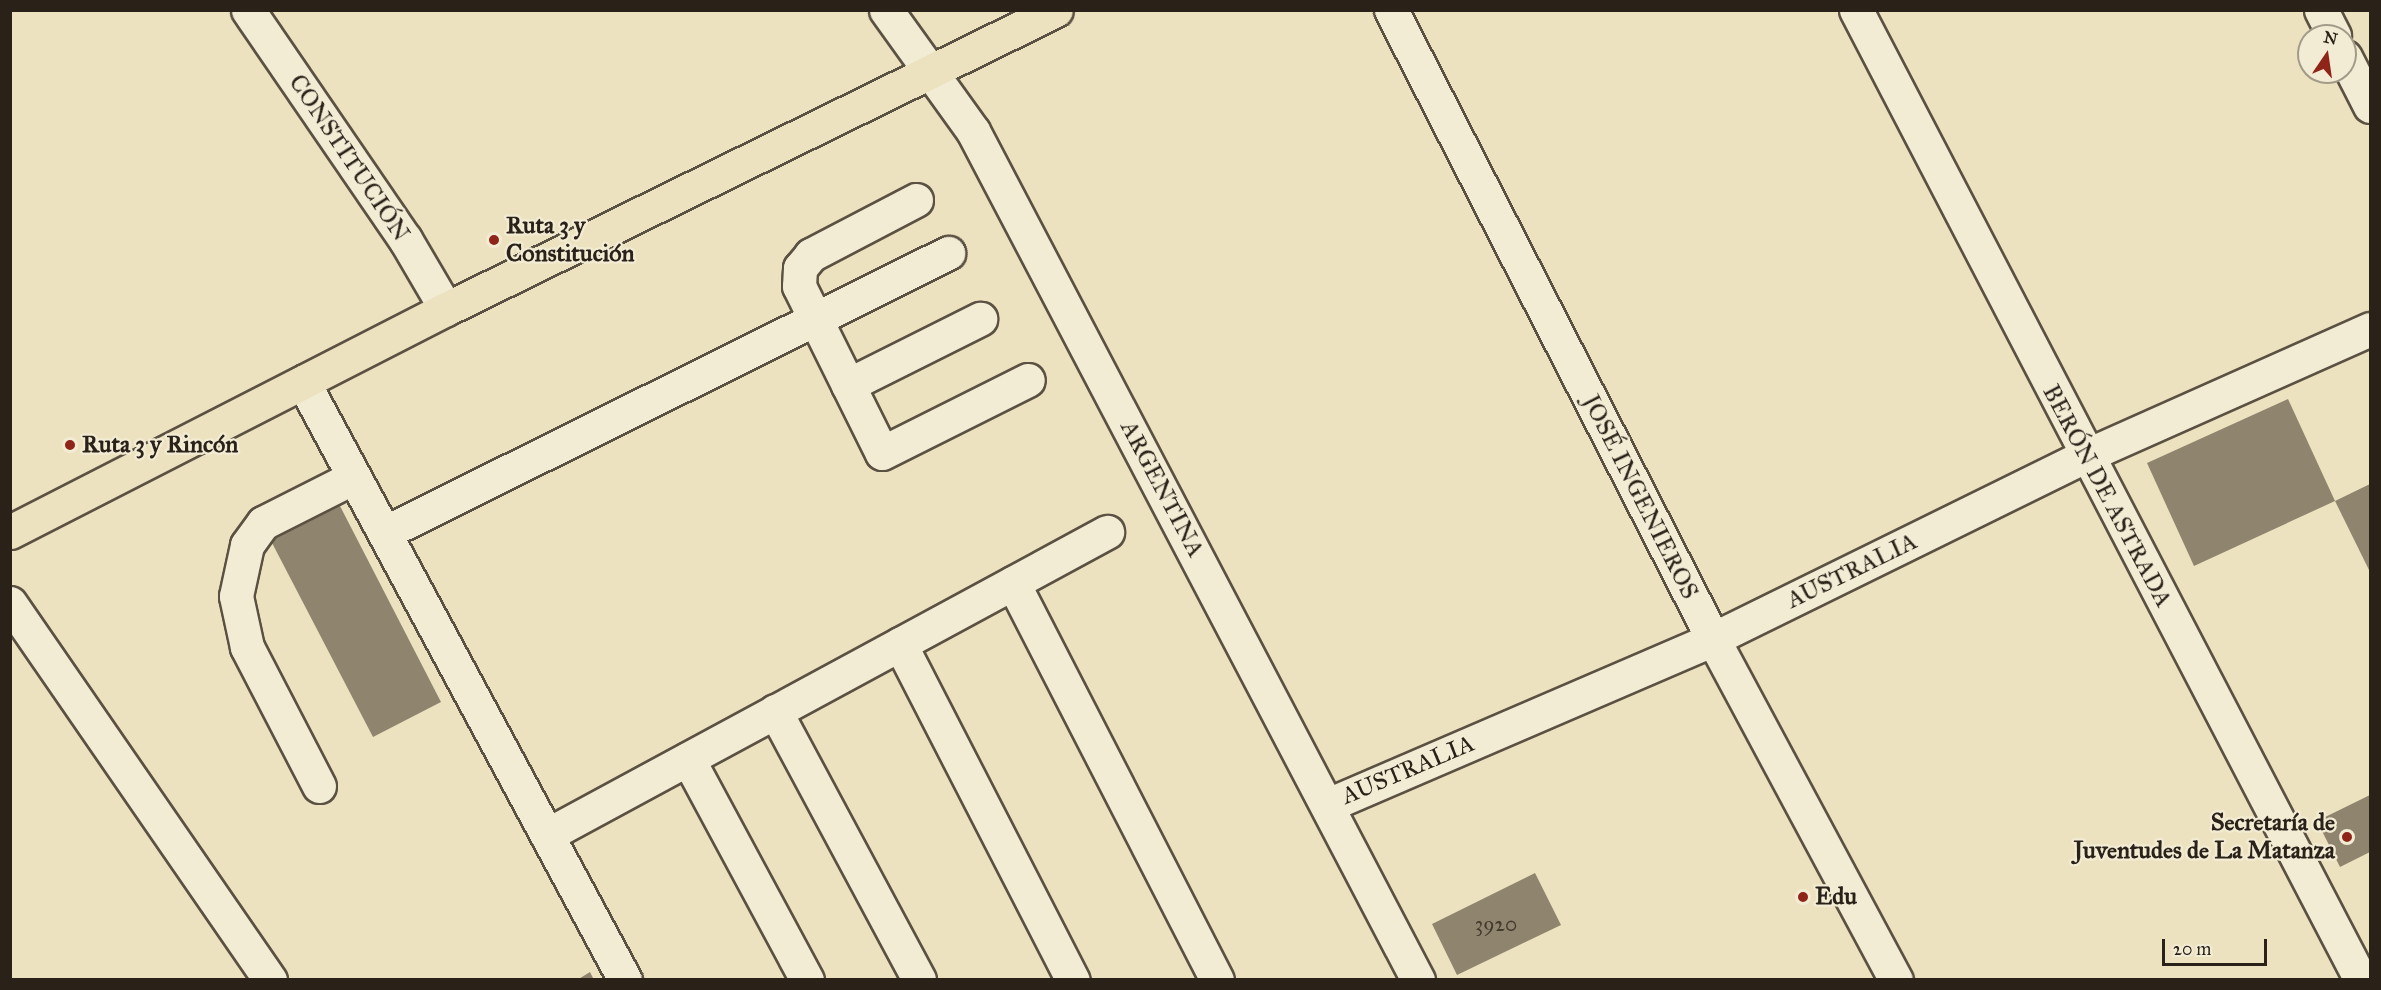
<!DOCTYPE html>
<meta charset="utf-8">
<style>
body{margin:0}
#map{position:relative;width:2381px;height:990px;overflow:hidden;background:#ede2bf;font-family:"IM FELL Great Primer",serif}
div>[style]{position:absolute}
.building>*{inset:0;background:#8f856f}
.roads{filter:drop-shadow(2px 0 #5b5142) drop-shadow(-2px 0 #5b5142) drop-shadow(0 2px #5b5142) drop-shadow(0 -2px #5b5142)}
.minor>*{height:33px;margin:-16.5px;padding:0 16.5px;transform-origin:16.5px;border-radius:16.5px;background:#f3ecd5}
.highway>*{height:33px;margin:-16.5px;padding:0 16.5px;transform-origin:16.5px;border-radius:16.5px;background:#ede2bf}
.dots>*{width:16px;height:16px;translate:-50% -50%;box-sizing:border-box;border:3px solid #f3ecd5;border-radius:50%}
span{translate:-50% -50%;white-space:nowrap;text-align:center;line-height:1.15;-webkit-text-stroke:4.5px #f3ecd5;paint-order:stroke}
.number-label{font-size:21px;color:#433a2e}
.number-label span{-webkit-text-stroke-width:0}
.street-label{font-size:24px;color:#2a2118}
.poi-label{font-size:24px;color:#2a2118;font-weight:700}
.left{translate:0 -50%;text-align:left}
.right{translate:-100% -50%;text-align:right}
.frame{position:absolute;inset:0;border:12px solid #2a2118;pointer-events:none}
.north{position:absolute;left:2297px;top:24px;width:60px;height:60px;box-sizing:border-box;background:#f3ecd5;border:2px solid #a39b89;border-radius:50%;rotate:13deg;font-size:16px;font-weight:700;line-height:24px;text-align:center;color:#2a2118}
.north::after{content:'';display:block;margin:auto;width:21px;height:27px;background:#8f2418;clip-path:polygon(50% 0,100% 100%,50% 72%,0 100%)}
.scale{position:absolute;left:2162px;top:939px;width:105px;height:27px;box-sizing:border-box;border:3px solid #2a2118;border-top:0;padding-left:8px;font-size:18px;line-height:21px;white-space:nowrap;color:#2a2118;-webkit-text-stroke:4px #f3ecd5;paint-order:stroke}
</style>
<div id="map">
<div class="building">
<i style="clip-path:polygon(2288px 399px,2335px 501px,2194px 566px,2147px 463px)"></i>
<i style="clip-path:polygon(2370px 484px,2370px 572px,2335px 501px)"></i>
<i style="clip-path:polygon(340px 506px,441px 702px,373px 737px,271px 541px)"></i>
<i style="clip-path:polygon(2370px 795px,2370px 852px,2340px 867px,2317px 821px)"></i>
<i style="clip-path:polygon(1535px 873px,1561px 925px,1457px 975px,1432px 924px)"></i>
<i style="clip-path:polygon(590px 972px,594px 980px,577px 980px)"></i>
</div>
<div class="roads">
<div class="minor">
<i style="left:248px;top:10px;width:278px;rotate:55.6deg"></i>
<i style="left:405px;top:239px;width:81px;rotate:59.6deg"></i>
<i style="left:886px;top:10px;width:149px;rotate:54.3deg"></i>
<i style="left:973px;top:131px;width:959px;rotate:62.34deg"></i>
<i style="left:1391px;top:10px;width:707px;rotate:62.89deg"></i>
<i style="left:1713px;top:639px;width:387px;rotate:61.8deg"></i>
<i style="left:1856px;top:10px;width:1094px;rotate:62.5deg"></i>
<i style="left:2321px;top:10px;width:29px;rotate:63deg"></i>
<i style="left:2345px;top:57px;width:55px;rotate:63deg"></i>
<i style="left:916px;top:200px;width:119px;rotate:152.4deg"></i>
<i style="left:811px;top:255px;width:17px;rotate:130deg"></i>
<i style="left:800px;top:268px;width:18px;rotate:93deg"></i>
<i style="left:799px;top:286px;width:186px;rotate:63.6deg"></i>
<i style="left:882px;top:453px;width:163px;rotate:-26.6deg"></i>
<i style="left:303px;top:382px;width:679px;rotate:61.7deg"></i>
<i style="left:848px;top:385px;width:148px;rotate:-26.6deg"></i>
<i style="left:384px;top:533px;width:630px;rotate:-26.4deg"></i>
<i style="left:1013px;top:583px;width:446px;rotate:62.8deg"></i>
<i style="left:10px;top:603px;width:458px;rotate:55.4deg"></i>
<i style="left:900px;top:644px;width:378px;rotate:62.8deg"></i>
<i style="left:775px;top:711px;width:305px;rotate:61.8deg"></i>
<i style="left:688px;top:759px;width:251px;rotate:61.7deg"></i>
<i style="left:319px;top:786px;width:157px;rotate:-117.4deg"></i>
<i style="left:247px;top:647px;width:52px;rotate:-102.2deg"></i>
<i style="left:236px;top:596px;width:52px;rotate:-77.8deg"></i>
<i style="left:247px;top:545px;width:27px;rotate:-54deg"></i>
<i style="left:263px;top:523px;width:102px;rotate:-26.8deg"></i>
<i style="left:1328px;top:805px;width:419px;rotate:-23.3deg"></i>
<i style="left:1713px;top:639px;width:415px;rotate:-26.2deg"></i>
<i style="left:2085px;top:456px;width:312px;rotate:-24deg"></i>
<i style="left:547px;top:835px;width:637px;rotate:-28.42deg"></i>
</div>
<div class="highway">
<i style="left:10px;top:532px;width:490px;rotate:-27.1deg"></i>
<i style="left:446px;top:309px;width:679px;rotate:-26.11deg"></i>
</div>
</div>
<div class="dots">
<i style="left:494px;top:240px;background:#8f2418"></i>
<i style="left:70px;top:445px;background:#8f2418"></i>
<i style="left:2347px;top:837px;background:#8f2418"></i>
<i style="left:1803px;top:897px;background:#8f2418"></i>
</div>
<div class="number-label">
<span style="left:1496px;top:924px">3920</span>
</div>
<div class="street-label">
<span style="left:349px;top:158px;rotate:56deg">CONSTITUCIÓN</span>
<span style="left:1162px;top:489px;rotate:62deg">ARGENTINA</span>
<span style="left:2107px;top:496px;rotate:62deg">BERÓN DE ASTRADA</span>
<span style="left:1640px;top:497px;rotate:63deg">JOSÉ INGENIEROS</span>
<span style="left:1852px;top:571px;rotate:-26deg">AUSTRALIA</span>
<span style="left:1408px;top:770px;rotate:-23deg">AUSTRALIA</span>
</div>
<div class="poi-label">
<span class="left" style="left:506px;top:240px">Ruta 3 y<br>Constitución</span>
<span class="left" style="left:82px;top:445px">Ruta 3 y Rincón</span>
<span class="right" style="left:2335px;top:837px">Secretaría de<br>Juventudes de La Matanza</span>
<span class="left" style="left:1815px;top:897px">Edu</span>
</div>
<div class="frame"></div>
<div class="north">N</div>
<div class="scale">20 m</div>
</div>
